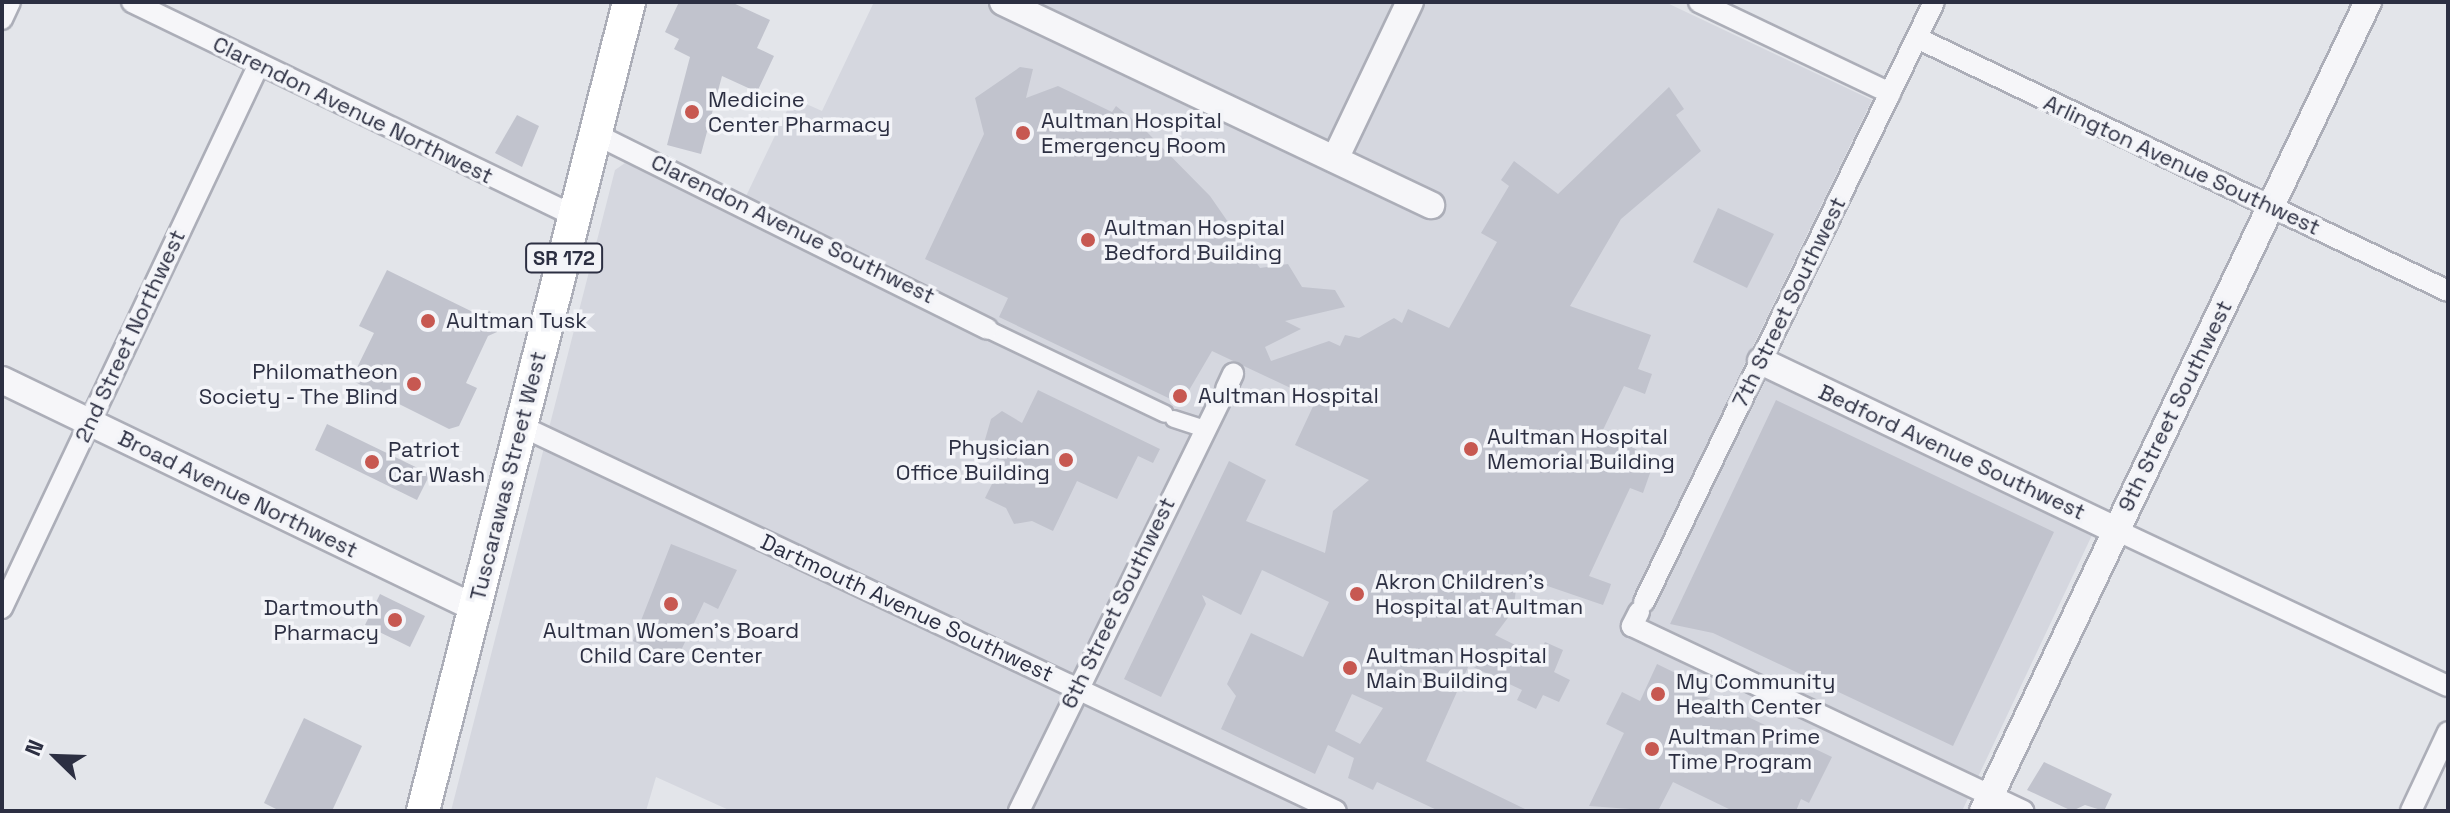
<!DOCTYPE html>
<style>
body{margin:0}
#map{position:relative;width:2450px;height:813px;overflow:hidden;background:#e3e5ea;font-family:"Space Grotesk",sans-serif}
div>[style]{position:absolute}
.built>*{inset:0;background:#d5d7df}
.building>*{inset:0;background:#c1c3cd}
.roads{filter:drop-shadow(2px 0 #acaeb8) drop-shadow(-2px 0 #acaeb8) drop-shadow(0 2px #acaeb8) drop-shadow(0 -2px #acaeb8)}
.pedestrian>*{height:16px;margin:-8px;padding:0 8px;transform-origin:8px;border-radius:8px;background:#f6f6f9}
.minor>*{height:20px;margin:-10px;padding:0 10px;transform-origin:10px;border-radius:10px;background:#f6f6f9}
.tertiary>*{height:26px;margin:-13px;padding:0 13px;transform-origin:13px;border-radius:13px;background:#f6f6f9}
.primary>*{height:32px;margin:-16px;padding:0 16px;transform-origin:16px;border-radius:16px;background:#fff}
.dots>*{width:22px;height:22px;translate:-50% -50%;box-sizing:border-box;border:4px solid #f3f4f8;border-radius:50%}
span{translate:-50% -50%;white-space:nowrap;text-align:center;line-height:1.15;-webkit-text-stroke:7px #f3f4f8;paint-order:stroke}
.shield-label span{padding:2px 6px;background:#f3f4f8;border:2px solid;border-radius:6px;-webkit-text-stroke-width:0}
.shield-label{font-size:20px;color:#2c2f42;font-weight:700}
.poi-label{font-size:22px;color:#2c2f42}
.left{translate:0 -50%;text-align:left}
.right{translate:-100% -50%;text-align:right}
.street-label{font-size:22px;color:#2c2f42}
.frame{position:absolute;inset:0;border:4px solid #2c2f42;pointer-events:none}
.north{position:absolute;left:16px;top:717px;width:80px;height:80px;-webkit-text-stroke:6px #f3f4f8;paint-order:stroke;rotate:293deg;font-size:22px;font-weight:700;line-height:32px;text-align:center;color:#2c2f42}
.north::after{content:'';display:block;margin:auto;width:28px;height:36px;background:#2c2f42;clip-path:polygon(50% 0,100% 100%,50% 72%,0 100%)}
</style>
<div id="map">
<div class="built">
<i style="clip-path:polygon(874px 2px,1665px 2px,1872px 100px,1743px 367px,2093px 533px,1962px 811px,731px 811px,656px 777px,646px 811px,451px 811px,615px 170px,625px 163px,737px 215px,793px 98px,822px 111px)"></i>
</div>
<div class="building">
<i style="clip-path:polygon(679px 2px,731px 2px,770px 20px,757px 48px,774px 56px,757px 92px,722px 76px,701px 154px,667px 145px,690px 57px,674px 49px,679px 39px,665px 32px)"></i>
<i style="clip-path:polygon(evenodd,1020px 67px,1033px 69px,1026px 98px,1058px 86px,1112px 112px,1116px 106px,1142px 127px,1210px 196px,1260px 268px,1288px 264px,1302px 287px,1335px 290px,1345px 307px,1285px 321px,1301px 329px,1265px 347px,1271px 361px,1329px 341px,1340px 346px,1345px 335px,1359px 338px,1394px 318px,1402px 323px,1408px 309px,1449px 328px,1497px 242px,1481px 233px,1509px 186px,1501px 180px,1514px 161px,1558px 194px,1669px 87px,1684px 109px,1676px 115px,1701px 151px,1621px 219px,1570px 306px,1651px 335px,1638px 369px,1652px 374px,1645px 394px,1624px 386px,1602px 432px,1655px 459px,1643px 493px,1630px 488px,1589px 576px,1611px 584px,1609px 590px,1603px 605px,1518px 576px,1513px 611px,1495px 635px,1538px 656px,1545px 642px,1563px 650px,1554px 672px,1570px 680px,1559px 702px,1543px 695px,1536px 709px,1517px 700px,1522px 690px,1469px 665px,1426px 761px,1529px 811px,1439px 811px,1377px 782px,1373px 790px,1348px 778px,1354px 758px,1328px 745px,1315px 774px,1221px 729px,1236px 696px,1227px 684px,1251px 633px,1303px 657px,1329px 602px,1262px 570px,1241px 615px,1202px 595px,1206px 604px,1161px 697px,1124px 679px,1229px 461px,1266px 480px,1246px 521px,1325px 553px,1333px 511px,1369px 480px,1295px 445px,1316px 400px,1212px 351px,1181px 404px,999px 317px,1008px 298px,925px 259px,984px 134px,975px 98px,1020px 67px,1352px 694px,1383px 708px,1360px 744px,1335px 731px,1352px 694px)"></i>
<i style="clip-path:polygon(517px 115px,539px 126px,522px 167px,495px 153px)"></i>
<i style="clip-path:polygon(1718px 208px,1774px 234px,1747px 288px,1693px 262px)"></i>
<i style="clip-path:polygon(387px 270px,479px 315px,490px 311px,497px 332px,488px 336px,466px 383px,477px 388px,459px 426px,449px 429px,351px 380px,374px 333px,359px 326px)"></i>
<i style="clip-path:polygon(1038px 390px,1160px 449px,1153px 463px,1138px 456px,1117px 499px,1077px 481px,1053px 531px,1032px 521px,1014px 524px,1006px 508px,985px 498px,1004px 460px,980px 457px,991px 419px,1002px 411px,1022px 423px)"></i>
<i style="clip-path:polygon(1776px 400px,2054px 532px,1953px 746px,1713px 633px,1670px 624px)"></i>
<i style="clip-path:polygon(327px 424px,430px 474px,417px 500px,315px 450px)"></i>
<i style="clip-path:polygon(671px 544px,737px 570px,718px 609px,704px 602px,676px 661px,633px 641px)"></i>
<i style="clip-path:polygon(380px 594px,425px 616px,410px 647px,365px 625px)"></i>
<i style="clip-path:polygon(1657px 664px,1700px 685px,1696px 692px,1832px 757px,1809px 803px,1801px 799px,1796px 811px,1733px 811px,1673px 782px,1658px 811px,1589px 806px,1624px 733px,1606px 724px,1622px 692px,1640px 701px)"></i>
<i style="clip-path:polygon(304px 718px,362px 746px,332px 811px,280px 811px,264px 803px)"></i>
<i style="clip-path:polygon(2044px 762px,2112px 794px,2104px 811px,2085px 805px,2072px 811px,2027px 790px)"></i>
</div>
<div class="roads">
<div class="pedestrian">
<i style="left:987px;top:329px;width:197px;rotate:25.5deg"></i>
<i style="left:1174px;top:419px;width:29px;rotate:18deg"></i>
</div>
<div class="minor">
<i style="left:132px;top:2px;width:492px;rotate:25.8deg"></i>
<i style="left:1699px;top:2px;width:212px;rotate:25.5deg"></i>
<i style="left:2px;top:19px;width:19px;rotate:-65deg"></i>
<i style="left:1917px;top:38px;width:588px;rotate:25.48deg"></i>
<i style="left:595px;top:134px;width:438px;rotate:26.4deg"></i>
<i style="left:1226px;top:389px;width:17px;rotate:-65deg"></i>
<i style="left:521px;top:426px;width:901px;rotate:25.29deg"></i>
<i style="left:2116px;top:530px;width:367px;rotate:25.2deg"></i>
<i style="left:1644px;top:602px;width:666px;rotate:-64.2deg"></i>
<i style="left:2px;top:608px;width:602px;rotate:-64.71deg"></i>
<i style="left:1639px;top:612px;width:16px;rotate:117deg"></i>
<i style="left:1632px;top:626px;width:433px;rotate:25.3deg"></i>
<i style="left:1019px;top:811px;width:460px;rotate:-63.9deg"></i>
<i style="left:2411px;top:811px;width:87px;rotate:-64.9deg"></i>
</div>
<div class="tertiary">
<i style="left:1003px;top:2px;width:474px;rotate:25.4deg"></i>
<i style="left:1335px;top:159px;width:174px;rotate:-64.5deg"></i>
<i style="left:1761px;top:361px;width:393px;rotate:25.5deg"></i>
<i style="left:2px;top:380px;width:525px;rotate:25.74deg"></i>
<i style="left:1983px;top:811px;width:896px;rotate:-64.55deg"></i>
</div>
<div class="primary">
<i style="left:423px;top:811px;width:835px;rotate:-75.71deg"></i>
</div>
</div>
<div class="dots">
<i style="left:692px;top:112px;background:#c75851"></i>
<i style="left:1023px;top:133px;background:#c75851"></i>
<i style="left:1088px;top:240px;background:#c75851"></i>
<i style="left:428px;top:321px;background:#c75851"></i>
<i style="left:414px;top:384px;background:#c75851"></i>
<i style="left:1180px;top:396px;background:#c75851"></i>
<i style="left:1471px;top:449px;background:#c75851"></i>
<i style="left:1066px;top:460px;background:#c75851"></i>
<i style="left:372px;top:462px;background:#c75851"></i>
<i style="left:1357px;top:594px;background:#c75851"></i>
<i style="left:671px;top:604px;background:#c75851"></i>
<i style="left:395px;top:620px;background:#c75851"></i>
<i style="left:1350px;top:668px;background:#c75851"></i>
<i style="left:1658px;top:694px;background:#c75851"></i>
<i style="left:1652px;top:749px;background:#c75851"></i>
</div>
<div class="shield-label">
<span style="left:564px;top:258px">SR 172</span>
</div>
<div class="poi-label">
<span class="left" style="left:708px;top:112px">Medicine<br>Center Pharmacy</span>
<span class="left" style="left:1041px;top:133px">Aultman Hospital<br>Emergency Room</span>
<span class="left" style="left:1104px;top:240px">Aultman Hospital<br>Bedford Building</span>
<span class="left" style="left:446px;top:321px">Aultman Tusk</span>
<span class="right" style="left:398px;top:384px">Philomatheon<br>Society - The Blind</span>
<span class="left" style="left:1198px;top:396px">Aultman Hospital</span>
<span class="left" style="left:1487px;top:449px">Aultman Hospital<br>Memorial Building</span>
<span class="right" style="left:1050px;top:460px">Physician<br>Office Building</span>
<span class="left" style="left:388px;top:462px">Patriot<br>Car Wash</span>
<span class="left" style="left:1375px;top:594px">Akron Children's<br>Hospital at Aultman</span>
<span class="right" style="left:379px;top:620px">Dartmouth<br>Pharmacy</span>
<span style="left:671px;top:643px">Aultman Women's Board<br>Child Care Center</span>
<span class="left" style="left:1366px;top:668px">Aultman Hospital<br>Main Building</span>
<span class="left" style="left:1676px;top:694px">My Community<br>Health Center</span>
<span class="left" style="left:1668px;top:749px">Aultman Prime<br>Time Program</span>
</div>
<div class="street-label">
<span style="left:353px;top:110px;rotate:26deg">Clarendon Avenue Northwest</span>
<span style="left:2182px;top:165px;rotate:25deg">Arlington Avenue Southwest</span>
<span style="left:793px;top:229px;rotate:26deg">Clarendon Avenue Southwest</span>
<span style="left:1789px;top:302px;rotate:-64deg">7th Street Southwest</span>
<span style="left:130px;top:336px;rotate:-65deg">2nd Street Northwest</span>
<span style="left:2175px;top:406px;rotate:-64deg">9th Street Southwest</span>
<span style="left:1952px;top:452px;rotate:25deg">Bedford Avenue Southwest</span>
<span style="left:508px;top:476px;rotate:-76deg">Tuscarawas Street West</span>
<span style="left:238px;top:494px;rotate:26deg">Broad Avenue Northwest</span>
<span style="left:1118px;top:603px;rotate:-64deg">6th Street Southwest</span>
<span style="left:907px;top:608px;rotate:25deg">Dartmouth Avenue Southwest</span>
</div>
<div class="frame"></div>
<div class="north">N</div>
</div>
